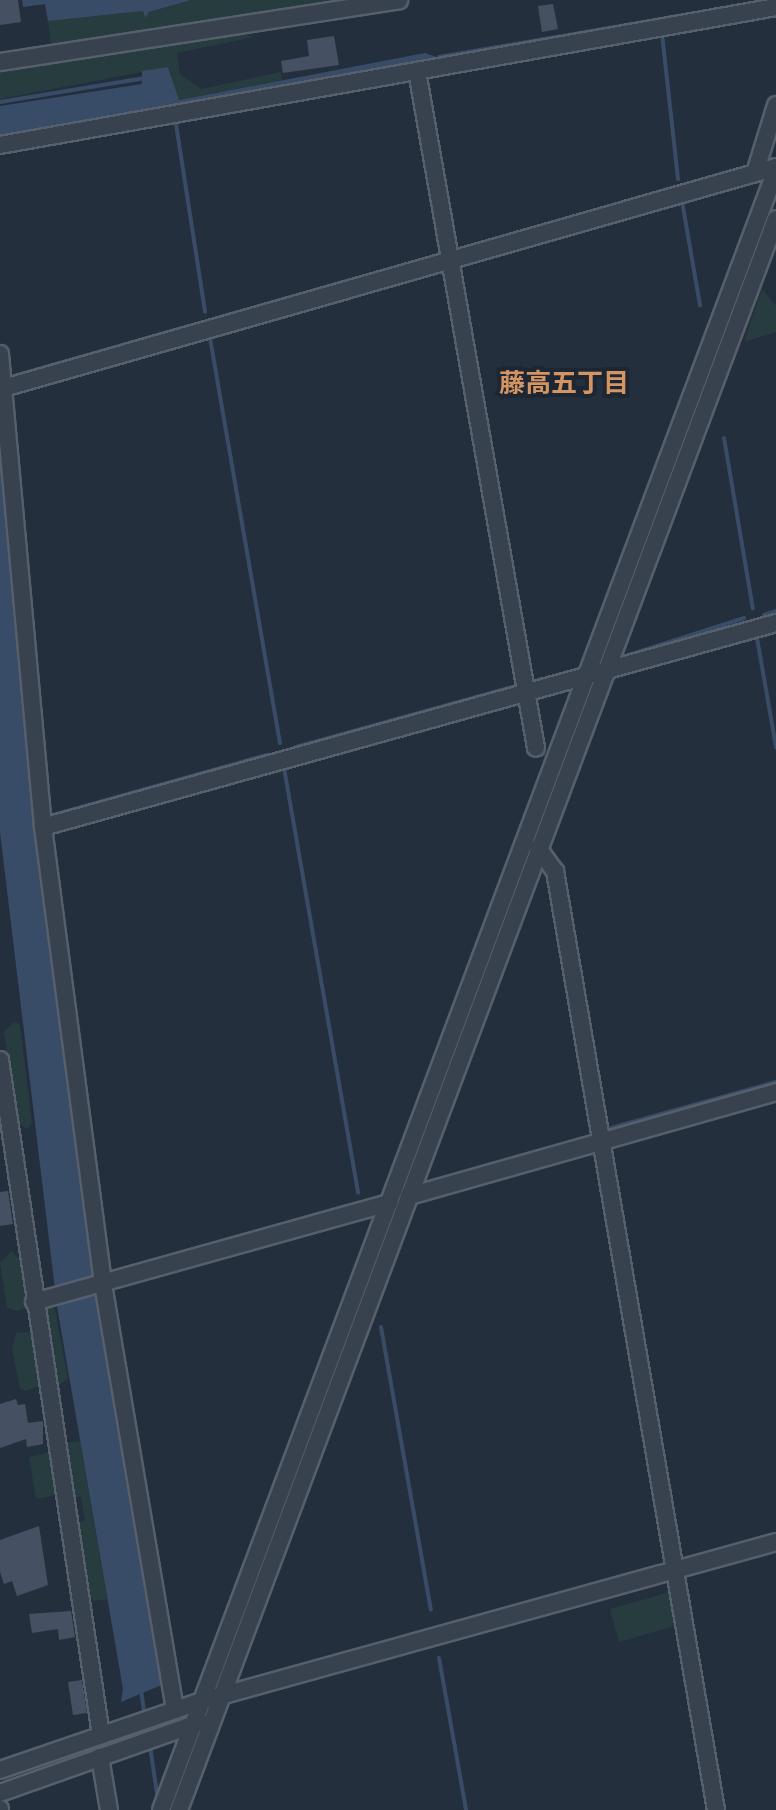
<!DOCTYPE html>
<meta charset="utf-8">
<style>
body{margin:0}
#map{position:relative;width:776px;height:1810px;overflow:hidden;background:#242f3e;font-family:"PT Sans Narrow","Noto Sans JP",sans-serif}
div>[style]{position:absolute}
.green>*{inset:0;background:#263c3f}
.water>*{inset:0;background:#394c67}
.stream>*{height:4px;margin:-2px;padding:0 2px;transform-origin:2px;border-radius:2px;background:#394c67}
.building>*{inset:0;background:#455162}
.roads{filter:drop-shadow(2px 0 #565f6c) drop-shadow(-2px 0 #565f6c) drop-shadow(0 2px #565f6c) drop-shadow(0 -2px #565f6c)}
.minor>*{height:16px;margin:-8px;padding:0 8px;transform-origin:8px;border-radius:8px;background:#38414e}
span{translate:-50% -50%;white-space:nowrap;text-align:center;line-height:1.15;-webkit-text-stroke:8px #1d2633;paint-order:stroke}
.neighbourhood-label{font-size:26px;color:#d59563;font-weight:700}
</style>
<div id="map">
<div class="green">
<i style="clip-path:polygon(191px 0,357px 0,52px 51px,48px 21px,143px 11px,145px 18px,149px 12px)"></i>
<i style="clip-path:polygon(239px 33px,254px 37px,177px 53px,180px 74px,201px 89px,281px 72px,282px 80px,178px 100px,169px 67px,0 99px,0 68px)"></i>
<i style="clip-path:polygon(762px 289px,776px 306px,776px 332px,744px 342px)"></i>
<i style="clip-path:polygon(14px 1022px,20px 1024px,32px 1123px,27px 1129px,18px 1123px,4px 1032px)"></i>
<i style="clip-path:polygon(11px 1251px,24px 1263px,28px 1306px,18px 1311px,7px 1308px,0 1263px)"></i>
<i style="clip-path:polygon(54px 1305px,68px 1378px,60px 1385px,54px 1380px,40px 1314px)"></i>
<i style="clip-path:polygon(32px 1332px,43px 1379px,40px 1386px,26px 1391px,20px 1389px,12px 1349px,16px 1333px)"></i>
<i style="clip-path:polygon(80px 1441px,107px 1599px,92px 1601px,76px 1525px,85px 1520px,81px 1497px,71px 1496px,65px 1443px)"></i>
<i style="clip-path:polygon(50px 1452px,57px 1495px,36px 1499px,29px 1457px)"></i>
<i style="clip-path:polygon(673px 1591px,678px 1625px,619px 1642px,610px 1609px)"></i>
</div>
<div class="water">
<i style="clip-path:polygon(22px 0,191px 0,149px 12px,145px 18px,143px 11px,48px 21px,45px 4px,23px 7px)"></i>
<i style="clip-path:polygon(425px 53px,442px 59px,181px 109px,0 135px,0 106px,142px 84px,142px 71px,168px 67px,179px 100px)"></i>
<i style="clip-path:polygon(0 418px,18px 596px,164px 1684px,121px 1702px,123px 1689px,57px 1306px,0 832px)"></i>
</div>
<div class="stream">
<i style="left:662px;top:34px;width:146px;rotate:83.7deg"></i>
<i style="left:439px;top:57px;width:268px;rotate:-9.7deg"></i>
<i style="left:0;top:102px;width:147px;rotate:-9.4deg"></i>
<i style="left:176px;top:124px;width:190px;rotate:81.2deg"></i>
<i style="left:682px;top:201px;width:106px;rotate:80.2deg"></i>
<i style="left:221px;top:317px;width:135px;rotate:-15.9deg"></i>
<i style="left:210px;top:338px;width:411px;rotate:80.2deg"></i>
<i style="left:14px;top:376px;width:186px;rotate:-15.9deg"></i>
<i style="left:724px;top:438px;width:173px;rotate:80.4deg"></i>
<i style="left:764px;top:615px;width:13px;rotate:-18deg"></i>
<i style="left:757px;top:638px;width:111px;rotate:80.1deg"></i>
<i style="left:629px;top:655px;width:121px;rotate:-17.8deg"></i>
<i style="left:533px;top:682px;width:9px;rotate:-21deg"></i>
<i style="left:296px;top:747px;width:224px;rotate:-15.5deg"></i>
<i style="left:284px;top:768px;width:431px;rotate:80.1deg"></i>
<i style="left:53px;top:815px;width:222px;rotate:-15.7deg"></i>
<i style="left:611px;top:1128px;width:171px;rotate:-15.6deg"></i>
<i style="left:564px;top:1144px;width:26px;rotate:-16deg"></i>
<i style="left:113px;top:1272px;width:245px;rotate:-15.8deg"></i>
<i style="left:381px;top:1327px;width:287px;rotate:80deg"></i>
<i style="left:439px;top:1658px;width:154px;rotate:79.9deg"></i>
<i style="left:141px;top:1690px;width:27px;rotate:82deg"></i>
<i style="left:150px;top:1746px;width:55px;rotate:81.6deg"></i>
</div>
<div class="building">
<i style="clip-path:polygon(0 0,18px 0,21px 22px,0 25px)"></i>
<i style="clip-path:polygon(553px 4px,558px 29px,542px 32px,538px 6px)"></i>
<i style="clip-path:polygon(334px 36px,339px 65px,283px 73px,281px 61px,309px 56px,307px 40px)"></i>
<i style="clip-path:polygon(8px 1191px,13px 1224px,0 1226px,0 1192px)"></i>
<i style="clip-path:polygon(16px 1399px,18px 1405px,25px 1404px,28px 1423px,43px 1421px,43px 1444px,27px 1447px,26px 1439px,0 1448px,0 1404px)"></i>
<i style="clip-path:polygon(39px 1526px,48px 1585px,17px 1596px,12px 1581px,4px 1584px,0 1572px,0 1540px)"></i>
<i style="clip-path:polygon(71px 1611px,75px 1637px,59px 1640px,58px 1629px,32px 1633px,29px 1614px)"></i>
<i style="clip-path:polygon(82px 1680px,87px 1713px,73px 1715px,68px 1682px)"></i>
</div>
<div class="roads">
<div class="minor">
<i style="left:0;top:62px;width:404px;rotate:-8.8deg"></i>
<i style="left:417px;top:71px;width:687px;rotate:80.03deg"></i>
<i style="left:0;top:145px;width:788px;rotate:-10.08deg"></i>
<i style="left:755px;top:173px;width:71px;rotate:-72.8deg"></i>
<i style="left:0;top:354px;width:475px;rotate:84.8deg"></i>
<i style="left:43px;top:827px;width:461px;rotate:82.5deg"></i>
<i style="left:103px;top:1284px;width:432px;rotate:80.4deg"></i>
<i style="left:0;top:389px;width:807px;rotate:-15.96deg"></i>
<i style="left:43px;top:827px;width:761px;rotate:-15.55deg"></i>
<i style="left:538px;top:848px;width:29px;rotate:54deg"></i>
<i style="left:555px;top:871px;width:953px;rotate:80.27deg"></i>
<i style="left:0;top:1060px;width:683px;rotate:81.49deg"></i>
<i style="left:409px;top:1196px;width:381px;rotate:-15.8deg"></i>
<i style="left:34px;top:1302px;width:369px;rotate:-15.6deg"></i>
<i style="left:100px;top:1757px;width:54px;rotate:80.4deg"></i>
<i style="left:0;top:1770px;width:213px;rotate:-18.9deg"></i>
<i style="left:202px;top:1701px;width:596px;rotate:-15.48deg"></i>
<i style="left:0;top:1793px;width:212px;rotate:-19.5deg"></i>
<i style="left:0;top:1809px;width:1px;rotate:90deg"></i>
<i style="left:161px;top:1810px;width:1752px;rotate:-69.44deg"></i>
<i style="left:179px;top:1810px;width:1699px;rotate:-69.43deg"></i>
</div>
</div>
<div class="neighbourhood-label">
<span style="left:564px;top:383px">藤高五丁目</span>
</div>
</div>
